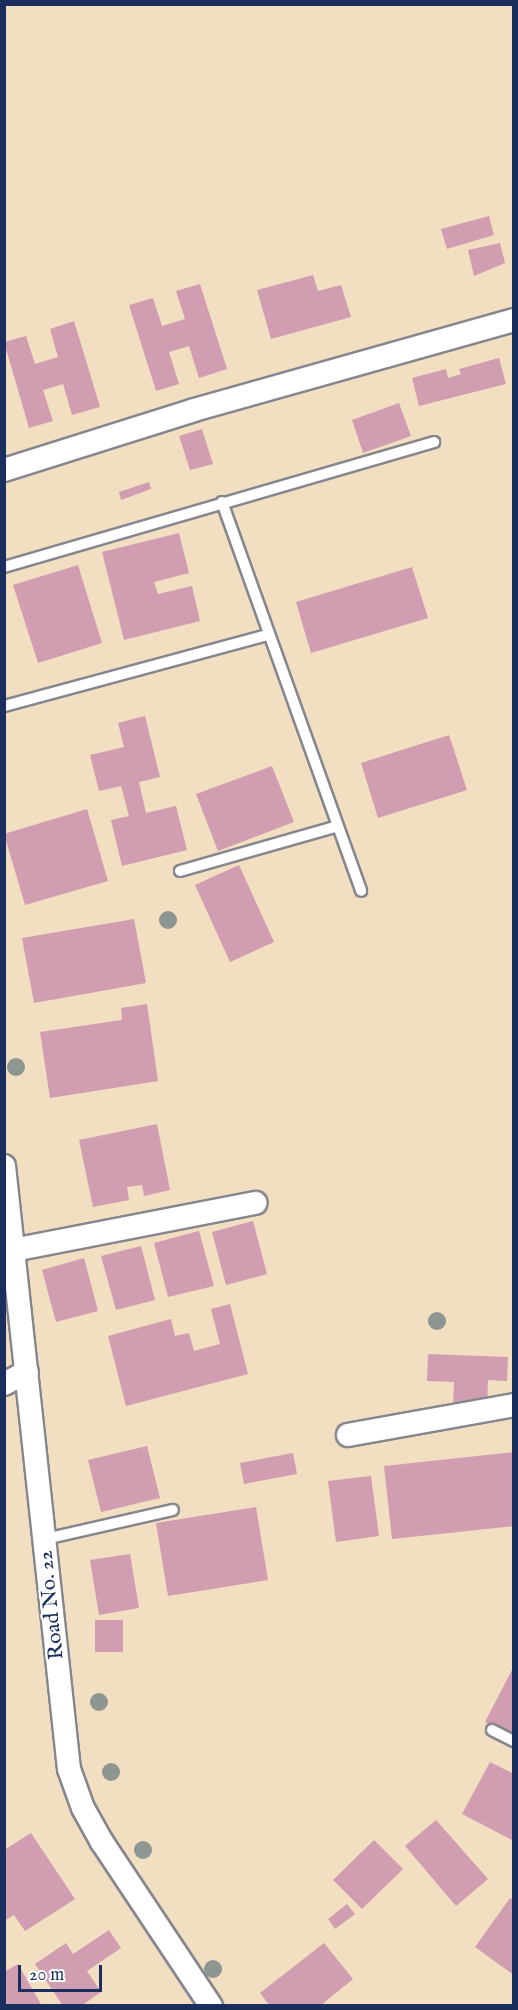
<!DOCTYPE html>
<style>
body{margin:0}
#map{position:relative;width:518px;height:2010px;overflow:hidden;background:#f2dec0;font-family:"IM FELL English",serif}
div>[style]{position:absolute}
.building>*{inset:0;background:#d19db1}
.roads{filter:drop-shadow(2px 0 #86868f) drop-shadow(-2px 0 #86868f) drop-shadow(0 2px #86868f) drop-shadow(0 -2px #86868f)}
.lane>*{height:10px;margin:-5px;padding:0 5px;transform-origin:5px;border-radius:5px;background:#fff}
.street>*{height:22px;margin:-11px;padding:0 11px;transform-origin:11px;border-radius:11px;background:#fff}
.trees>*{width:18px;height:18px;margin:-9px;border-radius:50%;background:#8d9690}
span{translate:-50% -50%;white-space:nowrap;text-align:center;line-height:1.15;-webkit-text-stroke:4.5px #fff;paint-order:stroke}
.street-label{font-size:21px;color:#1b2f5e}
.frame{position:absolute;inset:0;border:6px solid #1b2f5e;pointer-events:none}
.scale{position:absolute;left:18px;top:1965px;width:84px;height:27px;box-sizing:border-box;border:3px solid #1b2f5e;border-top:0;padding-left:8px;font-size:18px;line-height:21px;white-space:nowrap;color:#1b2f5e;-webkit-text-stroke:4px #fff;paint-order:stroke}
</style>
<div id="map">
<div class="building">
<i style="clip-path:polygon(489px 216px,494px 235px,447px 249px,441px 229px)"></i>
<i style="clip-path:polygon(500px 243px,505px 263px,474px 276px,468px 250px)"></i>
<i style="clip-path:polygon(313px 275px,318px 291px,341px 285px,351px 317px,271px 339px,257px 290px)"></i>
<i style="clip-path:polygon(200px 284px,227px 369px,199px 378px,189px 346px,169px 352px,179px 384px,156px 391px,129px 305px,153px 298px,162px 326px,185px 319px,176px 291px)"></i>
<i style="clip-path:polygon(74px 321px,100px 407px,72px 415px,63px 384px,43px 390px,53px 421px,29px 428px,4px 342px,26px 336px,35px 364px,58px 357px,50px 329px)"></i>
<i style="clip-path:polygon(499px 358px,506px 384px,419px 406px,412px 378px,446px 369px,448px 378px,461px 374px,459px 369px)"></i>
<i style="clip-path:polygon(399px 403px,411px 436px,363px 453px,352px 420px)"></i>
<i style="clip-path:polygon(202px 429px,213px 464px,190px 470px,179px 436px)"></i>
<i style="clip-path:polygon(149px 482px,151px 489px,121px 500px,119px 492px)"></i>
<i style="clip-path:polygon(179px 533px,189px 573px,154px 582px,158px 594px,192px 586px,200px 621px,124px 640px,102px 552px)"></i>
<i style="clip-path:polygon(78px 565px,102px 643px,38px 663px,13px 585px)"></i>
<i style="clip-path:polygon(412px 567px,428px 618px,311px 653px,296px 602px)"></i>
<i style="clip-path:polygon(145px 716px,160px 777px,139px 782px,146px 813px,176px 806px,187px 850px,122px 866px,111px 820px,129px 816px,121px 786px,99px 791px,90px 755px,124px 747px,118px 723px)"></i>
<i style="clip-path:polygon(449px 735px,467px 790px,378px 818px,361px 763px)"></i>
<i style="clip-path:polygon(272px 766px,294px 822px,218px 851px,196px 794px)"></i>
<i style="clip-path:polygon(87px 809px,108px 881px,25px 905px,4px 834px)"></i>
<i style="clip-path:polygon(239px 865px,274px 942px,230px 962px,195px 885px)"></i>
<i style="clip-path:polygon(134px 919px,146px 983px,34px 1003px,22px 938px)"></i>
<i style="clip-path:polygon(147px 1004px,158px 1081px,50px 1098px,40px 1032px,122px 1020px,121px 1008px)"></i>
<i style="clip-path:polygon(157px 1124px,170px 1190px,144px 1196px,142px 1185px,127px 1187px,129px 1200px,93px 1207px,79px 1140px)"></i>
<i style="clip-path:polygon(253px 1221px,267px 1274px,226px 1285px,212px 1232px)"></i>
<i style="clip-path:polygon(199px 1231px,214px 1286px,168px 1297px,154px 1243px)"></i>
<i style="clip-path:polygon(141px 1246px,155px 1300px,116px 1310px,101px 1256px)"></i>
<i style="clip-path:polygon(84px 1258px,98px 1311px,56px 1322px,42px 1270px)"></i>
<i style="clip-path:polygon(230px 1304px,248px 1374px,126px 1406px,108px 1336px,171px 1319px,175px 1336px,189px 1333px,194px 1351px,220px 1344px,211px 1309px)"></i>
<i style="clip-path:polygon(428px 1354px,508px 1357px,507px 1381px,488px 1380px,487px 1406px,453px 1404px,454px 1382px,427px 1381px)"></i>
<i style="clip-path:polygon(147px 1446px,160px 1498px,101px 1512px,88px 1460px)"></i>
<i style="clip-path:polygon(514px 1452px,514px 1526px,392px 1539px,384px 1466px)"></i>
<i style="clip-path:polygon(293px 1453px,297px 1474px,244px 1484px,240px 1463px)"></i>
<i style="clip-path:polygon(371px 1476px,379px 1536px,336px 1542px,328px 1481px)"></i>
<i style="clip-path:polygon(256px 1507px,268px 1580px,168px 1596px,156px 1523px)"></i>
<i style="clip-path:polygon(130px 1554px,139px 1608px,99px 1615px,90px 1560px)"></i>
<i style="clip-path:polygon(95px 1620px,123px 1620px,123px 1652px,95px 1652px)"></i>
<i style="clip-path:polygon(514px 1666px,514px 1737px,485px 1722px)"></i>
<i style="clip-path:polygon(490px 1762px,514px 1774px,514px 1841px,462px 1814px)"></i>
<i style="clip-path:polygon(436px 1820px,488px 1879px,456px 1906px,405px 1846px)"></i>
<i style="clip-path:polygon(31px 1833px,75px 1899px,25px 1931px,14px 1915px,4px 1921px,4px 1850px)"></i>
<i style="clip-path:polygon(374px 1840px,403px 1869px,362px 1909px,333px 1880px)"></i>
<i style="clip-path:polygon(510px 1898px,514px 1901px,514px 1975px,475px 1947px)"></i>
<i style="clip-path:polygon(347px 1904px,355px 1914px,335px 1929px,328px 1919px)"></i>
<i style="clip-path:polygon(109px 1930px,121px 1948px,87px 1971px,101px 1992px,81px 2006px,63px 2006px,35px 1964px,66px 1943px,73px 1954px)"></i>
<i style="clip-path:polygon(324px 1943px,353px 1979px,320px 2006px,270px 2006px,260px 1993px)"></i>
<i style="clip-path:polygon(18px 1964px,42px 2006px,4px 2006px,4px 1972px)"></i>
</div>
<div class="roads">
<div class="lane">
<i style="left:222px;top:502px;width:413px;rotate:70.3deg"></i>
<i style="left:4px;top:567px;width:448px;rotate:-16.2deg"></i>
<i style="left:4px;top:706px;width:273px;rotate:-15.1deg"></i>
<i style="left:180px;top:871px;width:164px;rotate:-15.9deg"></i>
<i style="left:45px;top:1539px;width:131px;rotate:-12.8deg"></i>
<i style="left:492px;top:1730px;width:25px;rotate:27deg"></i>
</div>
<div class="street">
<i style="left:4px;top:470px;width:199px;rotate:-17.5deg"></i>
<i style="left:194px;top:410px;width:332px;rotate:-15.7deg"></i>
<i style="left:4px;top:1166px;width:606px;rotate:83.85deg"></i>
<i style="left:69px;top:1769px;width:41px;rotate:70.3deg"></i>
<i style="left:83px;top:1808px;width:39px;rotate:61deg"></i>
<i style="left:102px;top:1842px;width:197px;rotate:56.4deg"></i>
<i style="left:13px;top:1250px;width:247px;rotate:-11deg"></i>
<i style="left:4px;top:1384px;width:26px;rotate:-28deg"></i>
<i style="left:348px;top:1435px;width:169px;rotate:-10.2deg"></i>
</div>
</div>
<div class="trees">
<i style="left:168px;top:920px"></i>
<i style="left:16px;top:1067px"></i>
<i style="left:437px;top:1321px"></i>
<i style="left:99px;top:1702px"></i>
<i style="left:111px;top:1772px"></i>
<i style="left:143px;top:1850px"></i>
<i style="left:213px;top:1969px"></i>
</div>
<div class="street-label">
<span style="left:52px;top:1605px;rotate:-96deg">Road No. 22</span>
</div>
<div class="frame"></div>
<div class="scale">20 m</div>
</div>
